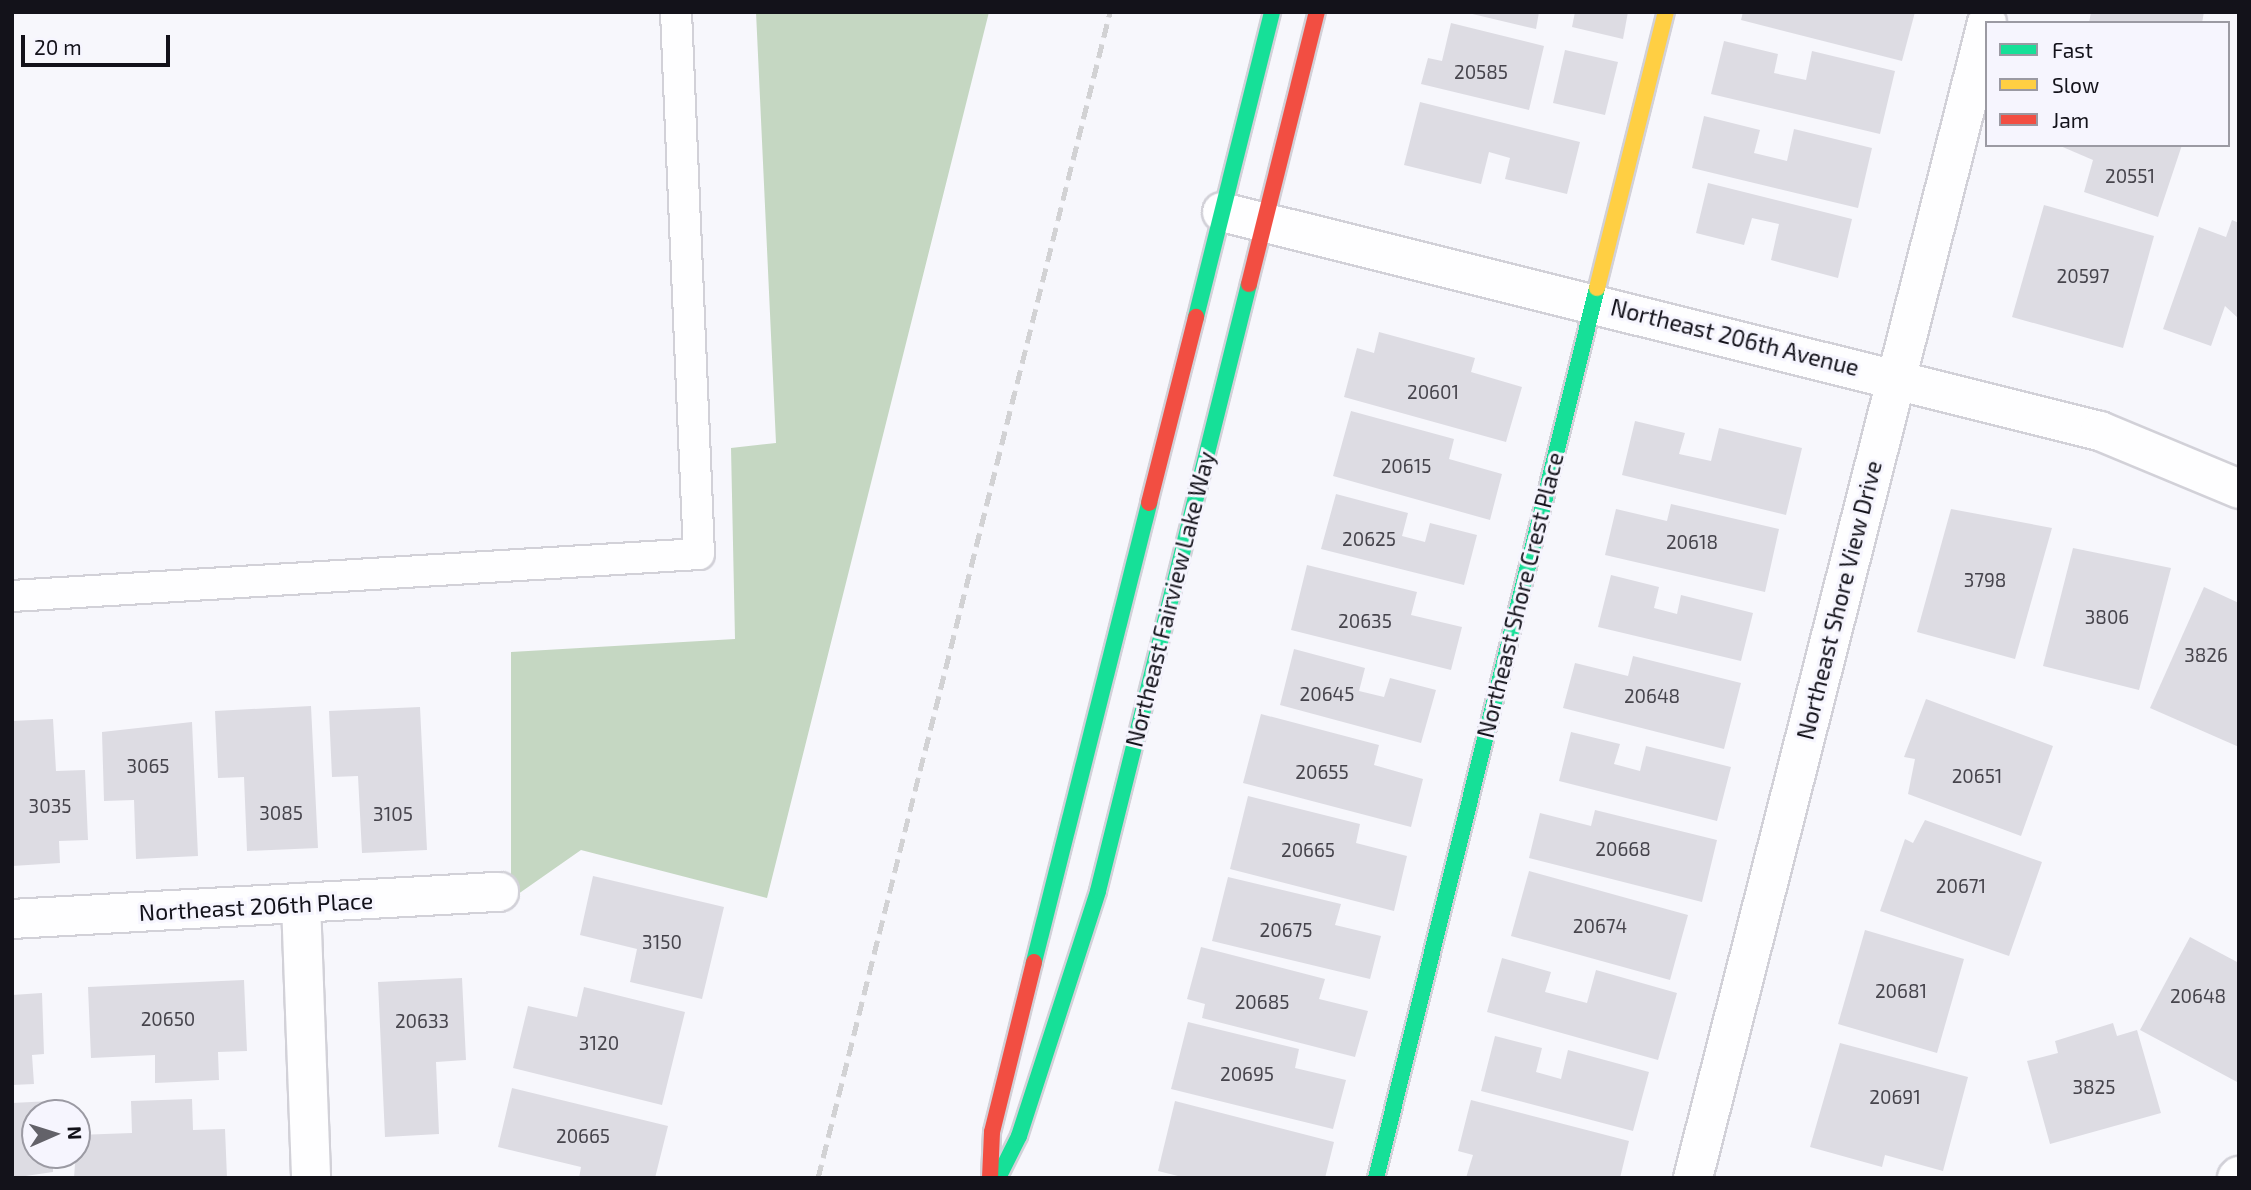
<!DOCTYPE html>
<style>
body{margin:0}
#map{position:relative;width:2251px;height:1190px;overflow:hidden;background:#f7f7fc;font-family:"Exo 2",sans-serif}
div>[style]{position:absolute}
.forest>*{inset:0;background:#c5d7c2}
.building>*{inset:0;background:#dddce3}
.roads{filter:drop-shadow(2px 0 #d2d1d8) drop-shadow(-2px 0 #d2d1d8) drop-shadow(0 2px #d2d1d8) drop-shadow(0 -2px #d2d1d8)}
.lane>*{height:30px;margin:-15px;padding:0 15px;transform-origin:15px;border-radius:15px;background:#fefeff}
.street>*{height:38px;margin:-19px;padding:0 19px;transform-origin:19px;border-radius:19px;background:#fefeff}
.fast>*{height:16px;margin:-8px;padding:0 8px;transform-origin:8px;border-radius:8px;background:#16e098}
.slow>*{height:16px;margin:-8px;padding:0 8px;transform-origin:8px;border-radius:8px;background:#ffcf43}
.jam>*{height:16px;margin:-8px;padding:0 8px;transform-origin:8px;border-radius:8px;background:#f24e42}
.rail>*{height:5px;margin-top:-2.5px;transform-origin:0;background:repeating-linear-gradient(90deg,#d2d2d4 0 14px,transparent 0 21px)}
span{translate:-50% -50%;white-space:nowrap;text-align:center;line-height:1.15;-webkit-text-stroke:6px #f6f5fe;paint-order:stroke}
.number-label{font-size:19px;color:#46444c}
.number-label span{-webkit-text-stroke-width:0}
.street-label{font-size:23px;color:#13121a}
.frame{position:absolute;inset:0;border:14px solid #13121a;pointer-events:none}
.legend{position:absolute;left:1985px;top:21px;width:245px;height:126px;box-sizing:border-box;background:#f6f5fe;border:2px solid #9b9aa3;margin:0;padding:9px 12px;list-style:none;font-size:21px;color:#13121a}
.legend li{display:flex;align-items:center;gap:14px;height:35px}
.legend b{width:35px;border:2px solid #9b9aa3}
.north{position:absolute;left:21px;top:1099px;width:70px;height:70px;box-sizing:border-box;background:#f6f5fe;border:2px solid #9b9aa3;border-radius:50%;rotate:87deg;font-size:19px;font-weight:700;line-height:28px;text-align:center;color:#13121a}
.north::after{content:'';display:block;margin:auto;width:24px;height:32px;background:#636269;clip-path:polygon(50% 0,100% 100%,50% 72%,0 100%)}
.scale{position:absolute;left:21px;top:35px;width:149px;height:32px;box-sizing:border-box;border:4px solid #13121a;border-top:0;padding-left:9px;font-size:21px;line-height:24px;white-space:nowrap;color:#13121a;-webkit-text-stroke:5px #f6f5fe;paint-order:stroke}
</style>
<div id="map">
<div class="forest">
<i style="clip-path:polygon(756px 12px,989px 12px,767px 898px,581px 850px,511px 899px,511px 652px,735px 639px,731px 448px,776px 443px)"></i>
</div>
<div class="building">
<i style="clip-path:polygon(1464px 12px,1539px 12px,1536px 29px)"></i>
<i style="clip-path:polygon(1575px 12px,1628px 12px,1623px 39px,1572px 27px)"></i>
<i style="clip-path:polygon(1743px 12px,1915px 12px,1902px 61px,1741px 20px)"></i>
<i style="clip-path:polygon(2091px 12px,2204px 12px,2202px 23px,2089px 23px)"></i>
<i style="clip-path:polygon(1451px 23px,1544px 46px,1529px 110px,1421px 84px,1428px 58px,1442px 61px)"></i>
<i style="clip-path:polygon(1724px 41px,1778px 54px,1774px 73px,1806px 80px,1812px 51px,1895px 71px,1880px 134px,1711px 94px)"></i>
<i style="clip-path:polygon(1565px 50px,1618px 62px,1605px 115px,1553px 103px)"></i>
<i style="clip-path:polygon(1420px 102px,1580px 142px,1567px 194px,1505px 179px,1510px 158px,1489px 152px,1481px 184px,1404px 165px)"></i>
<i style="clip-path:polygon(1704px 116px,1760px 130px,1754px 153px,1787px 161px,1794px 129px,1872px 148px,1858px 208px,1692px 168px)"></i>
<i style="clip-path:polygon(2058px 145px,2182px 145px,2158px 217px,2084px 192px,2093px 160px)"></i>
<i style="clip-path:polygon(1708px 183px,1852px 219px,1838px 278px,1771px 260px,1779px 224px,1752px 218px,1744px 245px,1696px 233px)"></i>
<i style="clip-path:polygon(2044px 205px,2154px 236px,2123px 348px,2012px 317px)"></i>
<i style="clip-path:polygon(2232px 220px,2239px 223px,2239px 319px,2225px 306px,2211px 346px,2163px 329px,2199px 227px,2226px 237px)"></i>
<i style="clip-path:polygon(1379px 332px,1475px 358px,1471px 372px,1522px 387px,1506px 442px,1344px 397px,1357px 348px,1374px 353px)"></i>
<i style="clip-path:polygon(1351px 411px,1454px 439px,1449px 459px,1502px 474px,1490px 520px,1333px 476px)"></i>
<i style="clip-path:polygon(1635px 421px,1685px 433px,1679px 454px,1711px 461px,1719px 428px,1802px 448px,1786px 515px,1622px 475px)"></i>
<i style="clip-path:polygon(1336px 494px,1408px 513px,1402px 536px,1425px 542px,1430px 523px,1477px 535px,1464px 585px,1321px 549px)"></i>
<i style="clip-path:polygon(1671px 504px,1779px 529px,1765px 592px,1605px 555px,1616px 509px,1667px 521px)"></i>
<i style="clip-path:polygon(1951px 509px,2052px 528px,2015px 659px,1917px 632px)"></i>
<i style="clip-path:polygon(2073px 548px,2171px 568px,2139px 690px,2043px 666px)"></i>
<i style="clip-path:polygon(1307px 565px,1417px 592px,1411px 615px,1462px 627px,1451px 670px,1291px 630px)"></i>
<i style="clip-path:polygon(1611px 575px,1659px 587px,1654px 608px,1677px 614px,1681px 595px,1753px 613px,1741px 661px,1598px 627px)"></i>
<i style="clip-path:polygon(2204px 587px,2239px 603px,2239px 747px,2150px 708px)"></i>
<i style="clip-path:polygon(1294px 649px,1365px 668px,1359px 691px,1384px 697px,1390px 678px,1436px 690px,1421px 743px,1280px 705px)"></i>
<i style="clip-path:polygon(1633px 656px,1741px 683px,1724px 749px,1563px 708px,1575px 663px,1628px 676px)"></i>
<i style="clip-path:polygon(1926px 699px,2053px 746px,2021px 836px,1908px 794px,1915px 759px,1904px 757px)"></i>
<i style="clip-path:polygon(311px 706px,318px 848px,247px 851px,244px 777px,218px 778px,215px 711px)"></i>
<i style="clip-path:polygon(420px 707px,427px 850px,362px 853px,358px 776px,332px 777px,329px 711px)"></i>
<i style="clip-path:polygon(1261px 714px,1379px 745px,1374px 765px,1423px 779px,1411px 827px,1243px 783px)"></i>
<i style="clip-path:polygon(53px 719px,56px 771px,85px 770px,88px 840px,59px 841px,60px 863px,12px 866px,12px 721px)"></i>
<i style="clip-path:polygon(192px 722px,198px 856px,136px 859px,134px 800px,104px 801px,102px 732px)"></i>
<i style="clip-path:polygon(1571px 732px,1620px 744px,1614px 764px,1640px 771px,1646px 746px,1731px 767px,1717px 821px,1559px 781px)"></i>
<i style="clip-path:polygon(1248px 796px,1360px 824px,1356px 843px,1407px 856px,1394px 911px,1230px 869px)"></i>
<i style="clip-path:polygon(1595px 810px,1717px 840px,1702px 902px,1529px 858px,1540px 813px,1591px 826px)"></i>
<i style="clip-path:polygon(1925px 820px,2042px 862px,2009px 956px,1880px 911px,1905px 839px,1913px 843px)"></i>
<i style="clip-path:polygon(1529px 871px,1688px 915px,1670px 980px,1511px 936px)"></i>
<i style="clip-path:polygon(593px 876px,724px 907px,702px 999px,630px 982px,637px 949px,580px 935px)"></i>
<i style="clip-path:polygon(1228px 877px,1341px 904px,1335px 925px,1381px 936px,1370px 979px,1212px 941px)"></i>
<i style="clip-path:polygon(1865px 930px,1964px 959px,1937px 1053px,1838px 1024px)"></i>
<i style="clip-path:polygon(2190px 937px,2239px 963px,2239px 1083px,2140px 1030px)"></i>
<i style="clip-path:polygon(1201px 947px,1325px 979px,1319px 999px,1368px 1011px,1355px 1057px,1202px 1018px,1205px 1004px,1187px 999px)"></i>
<i style="clip-path:polygon(1502px 958px,1551px 972px,1545px 992px,1587px 1003px,1596px 970px,1677px 993px,1658px 1060px,1487px 1012px)"></i>
<i style="clip-path:polygon(462px 978px,466px 1060px,436px 1062px,439px 1134px,385px 1137px,378px 982px)"></i>
<i style="clip-path:polygon(244px 980px,247px 1051px,218px 1052px,219px 1080px,155px 1083px,155px 1055px,91px 1058px,88px 987px)"></i>
<i style="clip-path:polygon(584px 987px,685px 1012px,662px 1105px,513px 1068px,528px 1006px,577px 1017px)"></i>
<i style="clip-path:polygon(42px 993px,44px 1054px,32px 1055px,34px 1084px,12px 1085px,12px 995px)"></i>
<i style="clip-path:polygon(1188px 1022px,1299px 1049px,1295px 1068px,1346px 1080px,1333px 1129px,1171px 1089px)"></i>
<i style="clip-path:polygon(2113px 1023px,2117px 1036px,2137px 1030px,2161px 1113px,2050px 1144px,2027px 1061px,2058px 1053px,2055px 1041px)"></i>
<i style="clip-path:polygon(1495px 1036px,1542px 1048px,1536px 1072px,1561px 1079px,1568px 1050px,1649px 1072px,1633px 1131px,1481px 1091px)"></i>
<i style="clip-path:polygon(1840px 1043px,1968px 1077px,1943px 1171px,1885px 1155px,1882px 1167px,1810px 1147px)"></i>
<i style="clip-path:polygon(512px 1088px,668px 1126px,655px 1178px,579px 1178px,581px 1167px,498px 1147px)"></i>
<i style="clip-path:polygon(192px 1099px,193px 1130px,225px 1129px,227px 1178px,74px 1178px,77px 1135px,132px 1133px,131px 1101px)"></i>
<i style="clip-path:polygon(1471px 1100px,1629px 1141px,1620px 1178px,1466px 1178px,1473px 1155px,1458px 1151px)"></i>
<i style="clip-path:polygon(51px 1101px,51px 1113px,35px 1113px,35px 1155px,53px 1155px,53px 1172px,12px 1178px,12px 1103px)"></i>
<i style="clip-path:polygon(1175px 1101px,1334px 1142px,1325px 1178px,1186px 1178px,1158px 1171px)"></i>
</div>
<div class="roads">
<div class="lane">
<i style="left:12px;top:596px;width:688px;rotate:-3.5deg"></i>
<i style="left:699px;top:554px;width:542px;rotate:-92.43deg"></i>
</div>
<div class="street">
<i style="left:1222px;top:212px;width:905px;rotate:14.01deg"></i>
<i style="left:2100px;top:431px;width:151px;rotate:22.6deg"></i>
<i style="left:301px;top:903px;width:275px;rotate:87.9deg"></i>
<i style="left:12px;top:919px;width:488px;rotate:-3.2deg"></i>
<i style="left:1693px;top:1178px;width:1192px;rotate:-75.72deg"></i>
<i style="left:2237px;top:1178px;width:3px;rotate:-45deg"></i>
</div>
<div class="fast">
<i style="left:1196px;top:317px;width:314px;rotate:-76deg"></i>
<i style="left:1034px;top:962px;width:473px;rotate:-75.9deg"></i>
<i style="left:998px;top:1178px;width:47px;rotate:-63.4deg"></i>
<i style="left:1019px;top:1136px;width:257px;rotate:-72.1deg"></i>
<i style="left:1098px;top:891px;width:625px;rotate:-76.03deg"></i>
<i style="left:1376px;top:1178px;width:917px;rotate:-76.05deg"></i>
</div>
<div class="slow">
<i style="left:1597px;top:288px;width:284px;rotate:-76deg"></i>
</div>
<div class="jam">
<i style="left:1249px;top:284px;width:280px;rotate:-76deg"></i>
<i style="left:1149px;top:503px;width:192px;rotate:-75.8deg"></i>
<i style="left:990px;top:1178px;width:46px;rotate:-87.5deg"></i>
<i style="left:992px;top:1132px;width:175px;rotate:-76.1deg"></i>
</div>
</div>
<div class="rail">
<i style="left:818px;top:1178px;width:1202px;rotate:-75.94deg"></i>
</div>
<div class="number-label">
<span style="left:1481px;top:72px">20585</span>
<span style="left:2130px;top:176px">20551</span>
<span style="left:2083px;top:276px">20597</span>
<span style="left:1433px;top:392px">20601</span>
<span style="left:1406px;top:466px">20615</span>
<span style="left:1369px;top:539px">20625</span>
<span style="left:1692px;top:542px">20618</span>
<span style="left:1985px;top:580px">3798</span>
<span style="left:2107px;top:617px">3806</span>
<span style="left:1365px;top:621px">20635</span>
<span style="left:2206px;top:655px">3826</span>
<span style="left:1327px;top:694px">20645</span>
<span style="left:1652px;top:696px">20648</span>
<span style="left:148px;top:766px">3065</span>
<span style="left:1322px;top:772px">20655</span>
<span style="left:1977px;top:776px">20651</span>
<span style="left:50px;top:806px">3035</span>
<span style="left:281px;top:813px">3085</span>
<span style="left:393px;top:814px">3105</span>
<span style="left:1623px;top:849px">20668</span>
<span style="left:1308px;top:850px">20665</span>
<span style="left:1961px;top:886px">20671</span>
<span style="left:1600px;top:926px">20674</span>
<span style="left:1286px;top:930px">20675</span>
<span style="left:662px;top:942px">3150</span>
<span style="left:1901px;top:991px">20681</span>
<span style="left:2198px;top:996px">20648</span>
<span style="left:1262px;top:1002px">20685</span>
<span style="left:168px;top:1019px">20650</span>
<span style="left:422px;top:1021px">20633</span>
<span style="left:599px;top:1043px">3120</span>
<span style="left:1247px;top:1074px">20695</span>
<span style="left:2094px;top:1087px">3825</span>
<span style="left:1895px;top:1097px">20691</span>
<span style="left:583px;top:1136px">20665</span>
</div>
<div class="street-label">
<span style="left:1735px;top:337px;rotate:14deg">Northeast 206th Avenue</span>
<span style="left:1520px;top:595px;rotate:-76deg">Northeast Shore Crest Place</span>
<span style="left:1170px;top:599px;rotate:-76deg">Northeast Fairview Lake Way</span>
<span style="left:1839px;top:600px;rotate:-76deg">Northeast Shore View Drive</span>
<span style="left:256px;top:906px;rotate:-3deg">Northeast 206th Place</span>
</div>
<div class="frame"></div>
<ul class="legend">
<li><b style="height:9px;background:#16e098"></b>Fast</li>
<li><b style="height:9px;background:#ffcf43"></b>Slow</li>
<li><b style="height:9px;background:#f24e42"></b>Jam</li>
</ul>
<div class="north">N</div>
<div class="scale">20 m</div>
</div>
